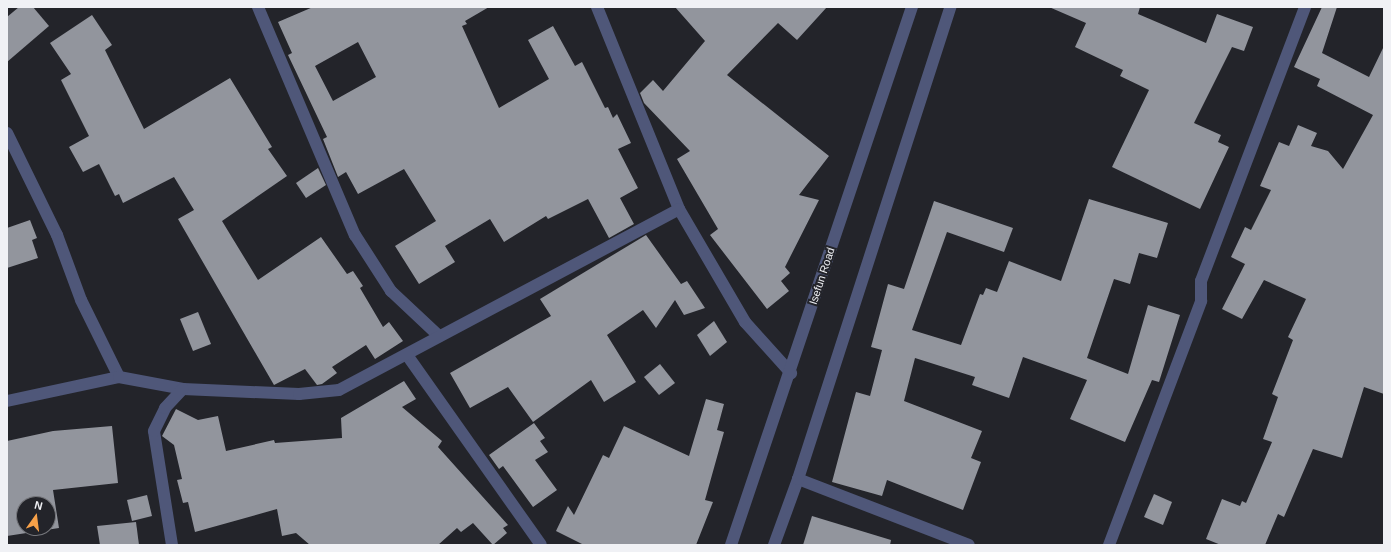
<!DOCTYPE html>
<style>
body{margin:0}
#map{position:relative;width:1391px;height:552px;overflow:hidden;background:#23242a;font-family:Arial,sans-serif}
div>[style]{position:absolute}
.building>*{inset:0;background:#92959d}
.minor>*{height:12px;margin:-6px;padding:0 6px;transform-origin:6px;border-radius:6px;background:#4f5779}
span{translate:-50% -50%;white-space:nowrap;text-align:center;line-height:1.15;-webkit-text-stroke:4px #23242a;paint-order:stroke}
.street-label{font-size:11px;color:#f0f1f5}
.frame{position:absolute;inset:0;border:8px solid #f0f1f5;pointer-events:none}
.north{position:absolute;left:16px;top:496px;width:40px;height:40px;box-sizing:border-box;background:#23242a;border:1px solid #75767b;border-radius:50%;rotate:14deg;font-size:11px;font-weight:700;line-height:16px;text-align:center;color:#f0f1f5}
.north::after{content:'';display:block;margin:auto;width:14px;height:18px;background:#f7a149;clip-path:polygon(50% 0,100% 100%,50% 72%,0 100%)}
</style>
<div id="map">
<div class="building">
<i style="clip-path:polygon(19px 7px,33px 7px,49px 26px,7px 62px,7px 17px)"></i>
<i style="clip-path:polygon(evenodd,313px 7px,489px 7px,465px 21px,467px 24px,462px 26px,499px 108px,549px 79px,528px 40px,553px 26px,575px 66px,582px 62px,605px 108px,608px 107px,613px 118px,617px 114px,631px 143px,618px 149px,638px 188px,620px 198px,634px 224px,609px 238px,588px 199px,548px 219px,546px 216px,504px 242px,490px 219px,445px 246px,455px 262px,419px 284px,395px 246px,436px 221px,404px 169px,358px 194px,346px 172px,338px 177px,323px 139px,327px 137px,288px 55px,292px 53px,278px 22px,313px 7px,358px 42px,376px 77px,333px 101px,315px 66px,358px 42px)"></i>
<i style="clip-path:polygon(675px 7px,827px 7px,797px 40px,778px 23px,727px 75px,829px 156px,799px 195px,819px 200px,785px 267px,790px 273px,781px 281px,789px 291px,767px 309px,710px 235px,718px 229px,677px 159px,690px 151px,644px 103px,640px 93px,653px 80px,663px 91px,705px 41px)"></i>
<i style="clip-path:polygon(1049px 7px,1140px 7px,1138px 14px,1206px 43px,1217px 14px,1253px 27px,1244px 51px,1232px 47px,1194px 123px,1221px 135px,1218px 142px,1229px 147px,1200px 209px,1112px 167px,1149px 90px,1120px 76px,1123px 70px,1075px 47px,1086px 23px)"></i>
<i style="clip-path:polygon(1322px 7px,1337px 7px,1322px 53px,1369px 77px,1384px 46px,1384px 394px,1364px 387px,1342px 458px,1313px 449px,1284px 517px,1278px 514px,1265px 545px,1221px 545px,1206px 539px,1222px 499px,1240px 506px,1242px 501px,1246px 503px,1272px 442px,1263px 439px,1278px 397px,1272px 394px,1293px 340px,1288px 337px,1306px 299px,1264px 280px,1242px 319px,1222px 309px,1245px 264px,1231px 257px,1245px 227px,1251px 230px,1271px 190px,1260px 186px,1279px 142px,1289px 146px,1298px 125px,1317px 133px,1311px 146px,1328px 151px,1343px 169px,1373px 115px,1317px 86px,1320px 79px,1294px 67px)"></i>
<i style="clip-path:polygon(92px 15px,112px 45px,105px 50px,144px 129px,230px 78px,272px 147px,268px 149px,287px 176px,222px 221px,258px 280px,321px 237px,347px 274px,353px 271px,363px 286px,360px 288px,383px 327px,389px 322px,403px 341px,375px 359px,366px 345px,332px 367px,337px 373px,322px 384px,317px 385px,305px 369px,274px 385px,178px 219px,194px 210px,174px 177px,123px 203px,119px 194px,115px 196px,99px 164px,83px 172px,69px 147px,89px 136px,61px 80px,71px 74px,50px 43px)"></i>
<i style="clip-path:polygon(318px 168px,326px 185px,306px 198px,296px 183px)"></i>
<i style="clip-path:polygon(1089px 199px,1168px 223px,1157px 258px,1139px 253px,1130px 284px,1114px 279px,1087px 358px,1128px 374px,1148px 305px,1180px 315px,1159px 382px,1152px 380px,1125px 442px,1070px 419px,1087px 380px,1023px 357px,1009px 398px,972px 385px,975px 377px,915px 358px,904px 401px,982px 431px,971px 458px,981px 462px,963px 510px,887px 480px,882px 496px,832px 482px,856px 392px,870px 396px,882px 350px,871px 347px,888px 284px,904px 289px,934px 201px,1013px 228px,1004px 252px,947px 232px,912px 330px,961px 345px,980px 294px,983px 295px,986px 288px,997px 292px,1009px 261px,1061px 281px)"></i>
<i style="clip-path:polygon(30px 220px,37px 238px,32px 240px,38px 258px,7px 268px,7px 228px)"></i>
<i style="clip-path:polygon(646px 235px,681px 284px,687px 281px,705px 308px,684px 315px,675px 300px,656px 328px,643px 310px,607px 335px,636px 382px,604px 402px,591px 380px,533px 422px,508px 387px,470px 408px,450px 373px,551px 316px,540px 299px)"></i>
<i style="clip-path:polygon(198px 312px,211px 344px,193px 351px,180px 319px)"></i>
<i style="clip-path:polygon(714px 321px,727px 342px,710px 356px,697px 335px)"></i>
<i style="clip-path:polygon(660px 364px,675px 383px,659px 395px,644px 377px)"></i>
<i style="clip-path:polygon(404px 381px,416px 399px,402px 407px,442px 441px,438px 447px,508px 525px,503px 528px,507px 533px,493px 545px,473px 523px,461px 532px,457px 528px,438px 545px,310px 545px,296px 533px,282px 536px,277px 509px,195px 532px,188px 502px,183px 503px,177px 480px,182px 479px,174px 445px,162px 436px,176px 409px,198px 420px,218px 416px,226px 451px,274px 440px,275px 443px,342px 438px,341px 418px)"></i>
<i style="clip-path:polygon(706px 399px,724px 404px,717px 430px,724px 432px,705px 500px,713px 502px,696px 545px,584px 545px,556px 531px,568px 506px,574px 515px,603px 455px,609px 458px,624px 426px,689px 456px)"></i>
<i style="clip-path:polygon(534px 423px,545px 438px,540px 441px,548px 452px,535px 460px,557px 490px,533px 507px,503px 466px,499px 469px,489px 455px)"></i>
<i style="clip-path:polygon(evenodd,112px 426px,118px 483px,53px 490px,59px 528px,7px 536px,7px 441px,53px 431px,112px 426px,24px 504px,48px 504px,48px 528px,24px 528px,24px 504px)"></i>
<i style="clip-path:polygon(1154px 494px,1172px 502px,1163px 525px,1144px 517px)"></i>
<i style="clip-path:polygon(147px 495px,152px 516px,132px 521px,127px 500px)"></i>
<i style="clip-path:polygon(812px 516px,891px 540px,890px 545px,803px 545px)"></i>
<i style="clip-path:polygon(136px 522px,139px 545px,100px 545px,97px 526px)"></i>
</div>
<div class="minor">
<i style="left:258px;top:7px;width:248px;rotate:67deg"></i>
<i style="left:355px;top:235px;width:67px;rotate:57.3deg"></i>
<i style="left:391px;top:291px;width:66px;rotate:43.2deg"></i>
<i style="left:597px;top:7px;width:218px;rotate:67.9deg"></i>
<i style="left:679px;top:209px;width:131px;rotate:59.7deg"></i>
<i style="left:745px;top:322px;width:69px;rotate:48deg"></i>
<i style="left:7px;top:133px;width:114px;rotate:63.9deg"></i>
<i style="left:57px;top:235px;width:69px;rotate:69.7deg"></i>
<i style="left:81px;top:300px;width:86px;rotate:63.7deg"></i>
<i style="left:407px;top:355px;width:232px;rotate:54.8deg"></i>
<i style="left:7px;top:401px;width:115px;rotate:-12.1deg"></i>
<i style="left:119px;top:377px;width:65px;rotate:10.6deg"></i>
<i style="left:183px;top:389px;width:116px;rotate:2.5deg"></i>
<i style="left:299px;top:394px;width:40px;rotate:-5.7deg"></i>
<i style="left:339px;top:390px;width:385px;rotate:-28deg"></i>
<i style="left:798px;top:479px;width:183px;rotate:21.1deg"></i>
<i style="left:172px;top:545px;width:115px;rotate:-99deg"></i>
<i style="left:154px;top:431px;width:25px;rotate:-64deg"></i>
<i style="left:165px;top:408px;width:26px;rotate:-47deg"></i>
<i style="left:731px;top:545px;width:568px;rotate:-71.41deg"></i>
<i style="left:774px;top:545px;width:70px;rotate:-70deg"></i>
<i style="left:798px;top:479px;width:496px;rotate:-72.1deg"></i>
<i style="left:1109px;top:545px;width:261px;rotate:-69.3deg"></i>
<i style="left:1201px;top:301px;width:20px;rotate:-90deg"></i>
<i style="left:1201px;top:281px;width:293px;rotate:-69.2deg"></i>
</div>
<div class="street-label">
<span style="left:822px;top:276px;rotate:-72deg">Isefun Road</span>
</div>
<div class="frame"></div>
<div class="north">N</div>
</div>
